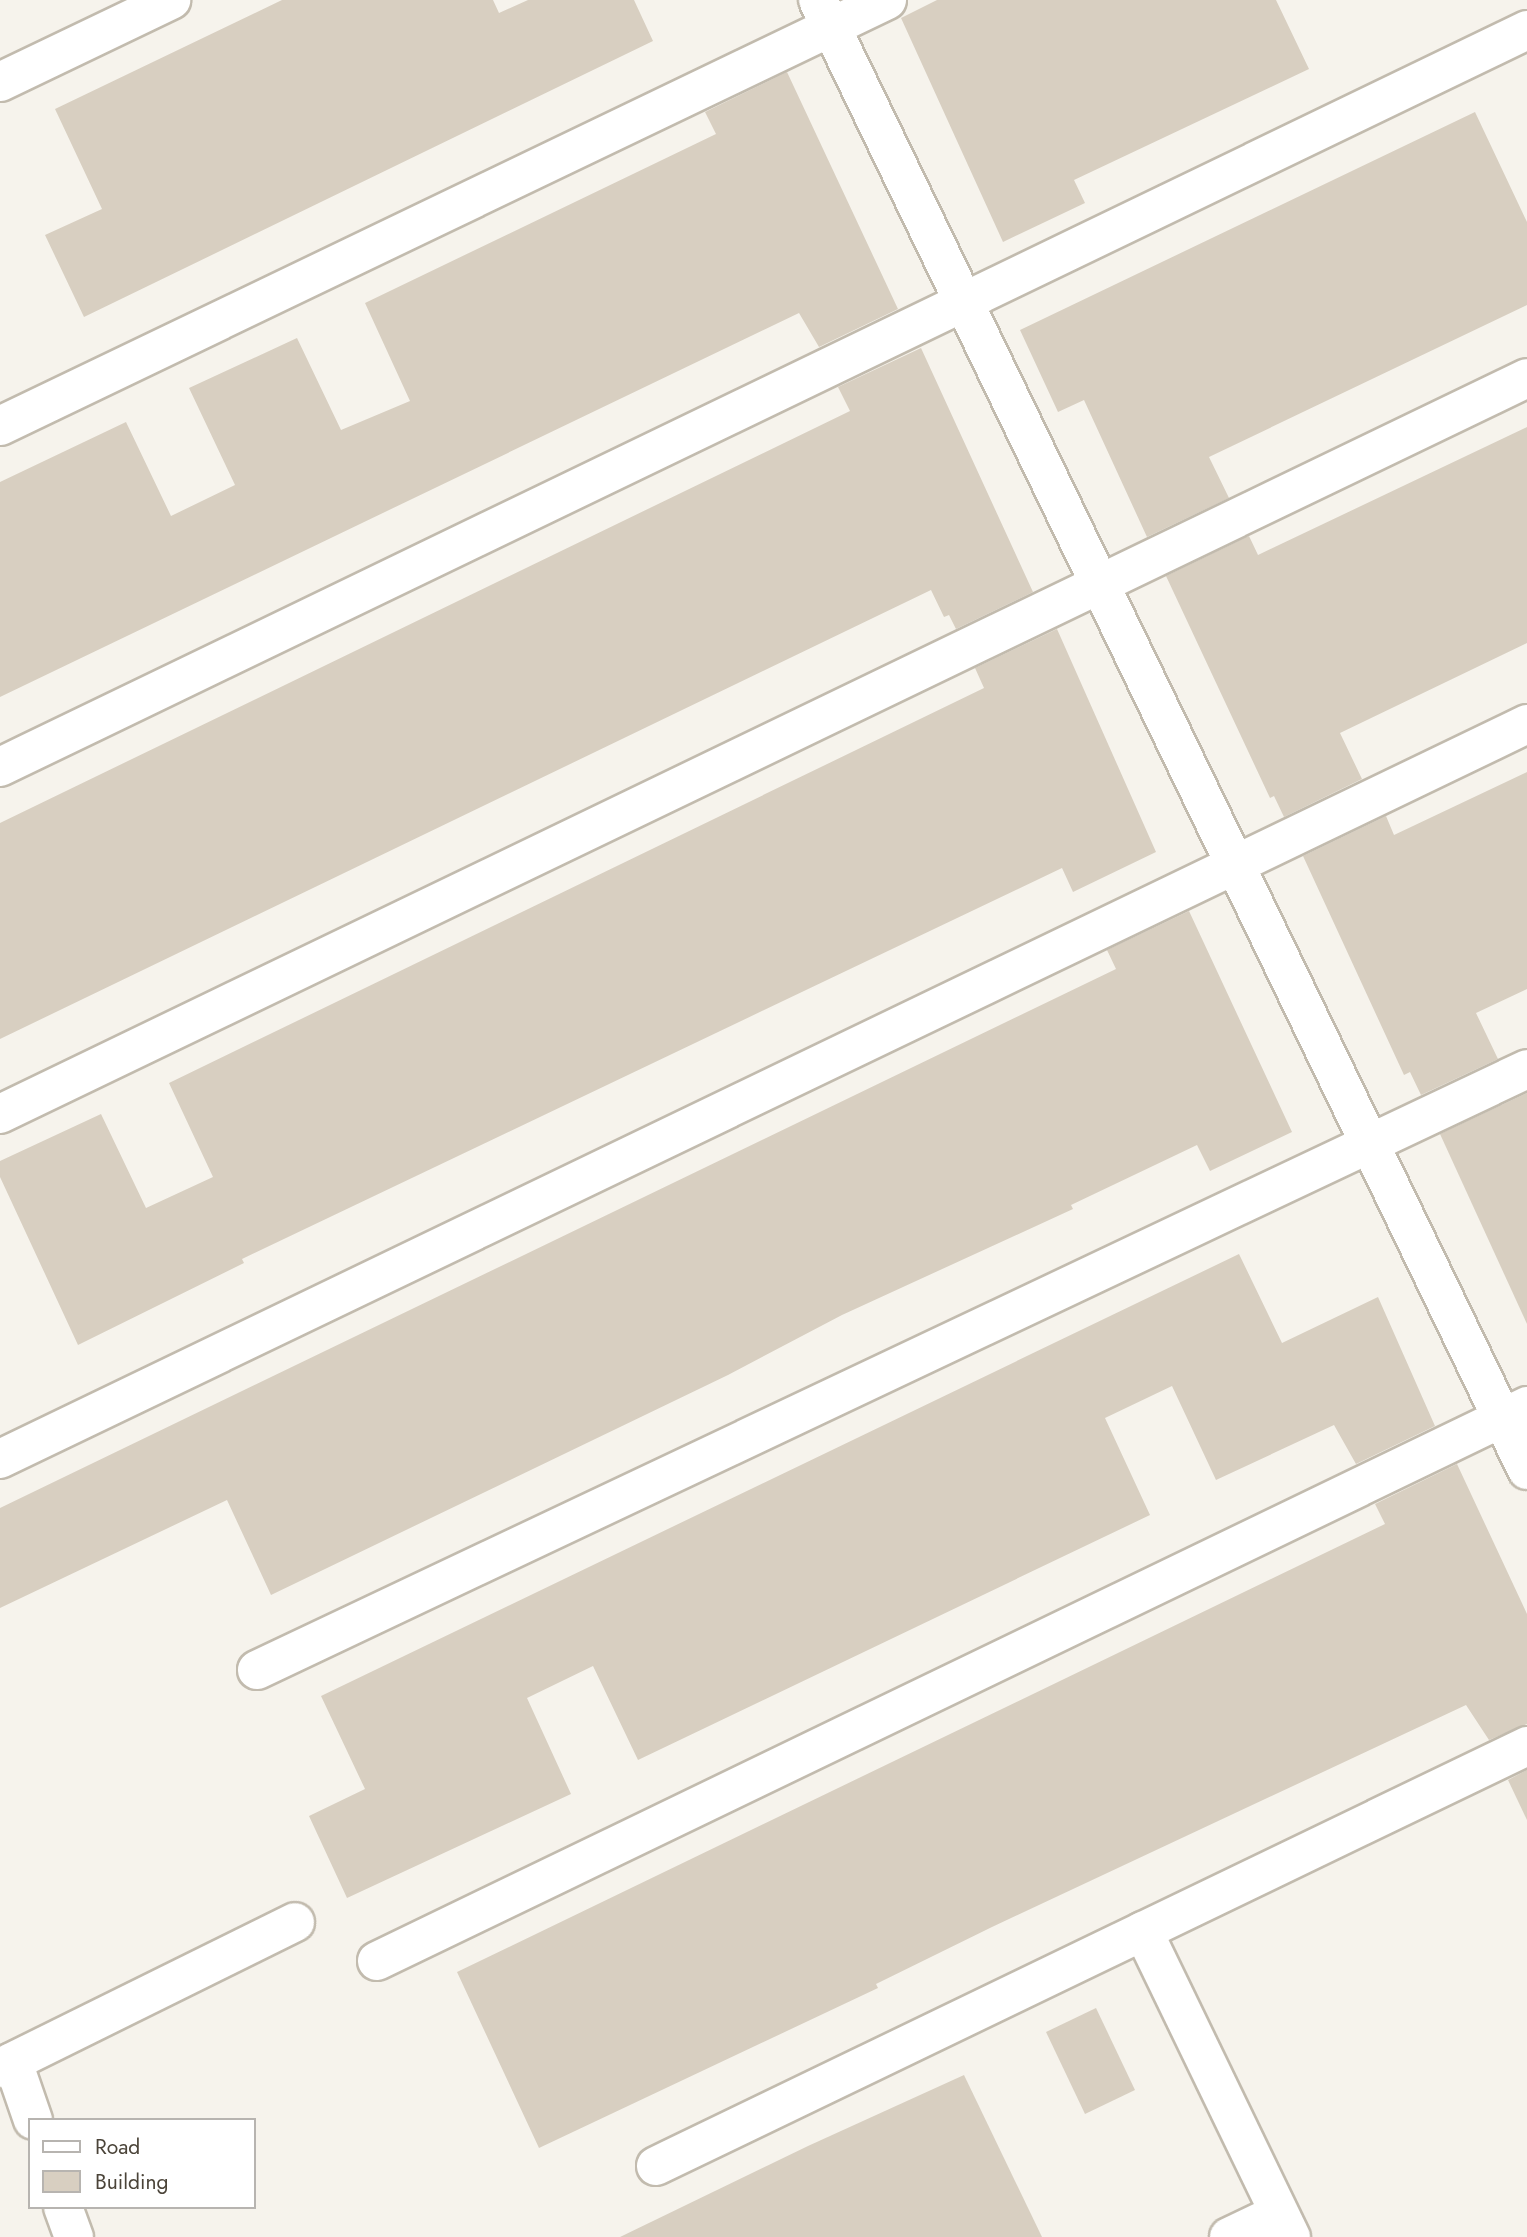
<!DOCTYPE html>
<style>
body{margin:0}
#map{position:relative;width:1527px;height:2237px;overflow:hidden;background:#f6f3ec;font-family:Jost,sans-serif}
div>[style]{position:absolute}
.building>*{inset:0;background:#d8cfc1}
.roads{filter:drop-shadow(2px 0 #c2bbae) drop-shadow(-2px 0 #c2bbae) drop-shadow(0 2px #c2bbae) drop-shadow(0 -2px #c2bbae)}
.minor>*{height:38px;margin:-19px;padding:0 19px;transform-origin:19px;border-radius:19px;background:#fff}
span{translate:-50% -50%;white-space:nowrap;text-align:center;line-height:1.15;-webkit-text-stroke:6px #fff;paint-order:stroke}
.legend{position:absolute;left:28px;top:2118px;width:228px;height:91px;box-sizing:border-box;background:#fff;border:2px solid #b7b4b0;margin:0;padding:9px 12px;list-style:none;font-size:21px;color:#4b4439}
.legend li{display:flex;align-items:center;gap:14px;height:35px}
.legend b{width:35px;border:2px solid #b7b4b0}
</style>
<div id="map">
<div class="building">
<i style="clip-path:polygon(282px 0,493px 0,499px 13px,528px 0,634px 0,653px 41px,84px 317px,45px 235px,102px 209px,55px 109px)"></i>
<i style="clip-path:polygon(937px 0,1276px 0,1309px 69px,1074px 180px,1085px 203px,1003px 242px,901px 18px)"></i>
<i style="clip-path:polygon(787px 72px,898px 309px,819px 347px,799px 313px,0 697px,0 482px,126px 422px,171px 516px,235px 485px,189px 388px,297px 338px,341px 430px,410px 401px,365px 303px,716px 134px,705px 112px)"></i>
<i style="clip-path:polygon(1475px 112px,1527px 222px,1527px 305px,1209px 457px,1229px 498px,1147px 537px,1084px 400px,1058px 412px,1020px 330px)"></i>
<i style="clip-path:polygon(921px 348px,1033px 592px,956px 629px,949px 615px,944px 617px,931px 590px,0 1039px,0 823px,850px 411px,838px 387px)"></i>
<i style="clip-path:polygon(1527px 427px,1527px 643px,1340px 733px,1362px 779px,1284px 817px,1274px 796px,1270px 798px,1166px 576px,1249px 536px,1258px 555px)"></i>
<i style="clip-path:polygon(1057px 629px,1156px 852px,1073px 892px,1062px 868px,242px 1259px,244px 1263px,78px 1345px,0 1177px,0 1161px,101px 1114px,146px 1208px,213px 1177px,169px 1083px,984px 688px,975px 668px)"></i>
<i style="clip-path:polygon(1527px 772px,1527px 989px,1476px 1013px,1498px 1059px,1421px 1095px,1410px 1072px,1404px 1075px,1303px 856px,1386px 816px,1394px 835px)"></i>
<i style="clip-path:polygon(1189px 911px,1292px 1132px,1210px 1171px,1197px 1145px,1071px 1205px,1073px 1209px,842px 1315px,728px 1375px,271px 1595px,227px 1500px,0 1608px,0 1508px,1116px 969px,1107px 950px)"></i>
<i style="clip-path:polygon(1527px 1093px,1527px 1324px,1440px 1134px)"></i>
<i style="clip-path:polygon(1239px 1254px,1282px 1343px,1378px 1297px,1435px 1426px,1356px 1464px,1334px 1425px,1216px 1480px,1172px 1386px,1105px 1418px,1150px 1515px,638px 1760px,593px 1666px,527px 1698px,571px 1794px,347px 1898px,309px 1816px,365px 1789px,321px 1696px)"></i>
<i style="clip-path:polygon(1457px 1464px,1527px 1614px,1527px 1724px,1489px 1740px,1466px 1705px,992px 1927px,876px 1984px,878px 1988px,539px 2148px,457px 1972px,1385px 1524px,1375px 1504px)"></i>
<i style="clip-path:polygon(1527px 1770px,1527px 1820px,1508px 1780px)"></i>
<i style="clip-path:polygon(1096px 2008px,1135px 2090px,1085px 2114px,1046px 2032px)"></i>
<i style="clip-path:polygon(964px 2075px,1042px 2237px,620px 2237px,808px 2146px)"></i>
</div>
<div class="roads">
<div class="minor">
<i style="left:818px;top:0;width:1632px;rotate:64.25deg"></i>
<i style="left:0;top:82px;width:190px;rotate:-25.6deg"></i>
<i style="left:0;top:426px;width:984px;rotate:-25.65deg"></i>
<i style="left:0;top:767px;width:1696px;rotate:-25.76deg"></i>
<i style="left:0;top:1114px;width:1695px;rotate:-25.73deg"></i>
<i style="left:0;top:1459px;width:1695px;rotate:-25.7deg"></i>
<i style="left:257px;top:1670px;width:1405px;rotate:-25.32deg"></i>
<i style="left:1143px;top:1931px;width:340px;rotate:64.2deg"></i>
<i style="left:377px;top:1961px;width:1277px;rotate:-25.76deg"></i>
<i style="left:13px;top:2062px;width:61px;rotate:71deg"></i>
<i style="left:0;top:2068px;width:329px;rotate:-26.3deg"></i>
<i style="left:656px;top:2166px;width:967px;rotate:-25.74deg"></i>
<i style="left:63px;top:2207px;width:32px;rotate:70deg"></i>
<i style="left:1229px;top:2237px;width:55px;rotate:-25.6deg"></i>
</div>
</div>
<ul class="legend">
<li><b style="height:9px;background:#fff"></b>Road</li>
<li><b style="height:19px;background:#d8cfc1"></b>Building</li>
</ul>
</div>
